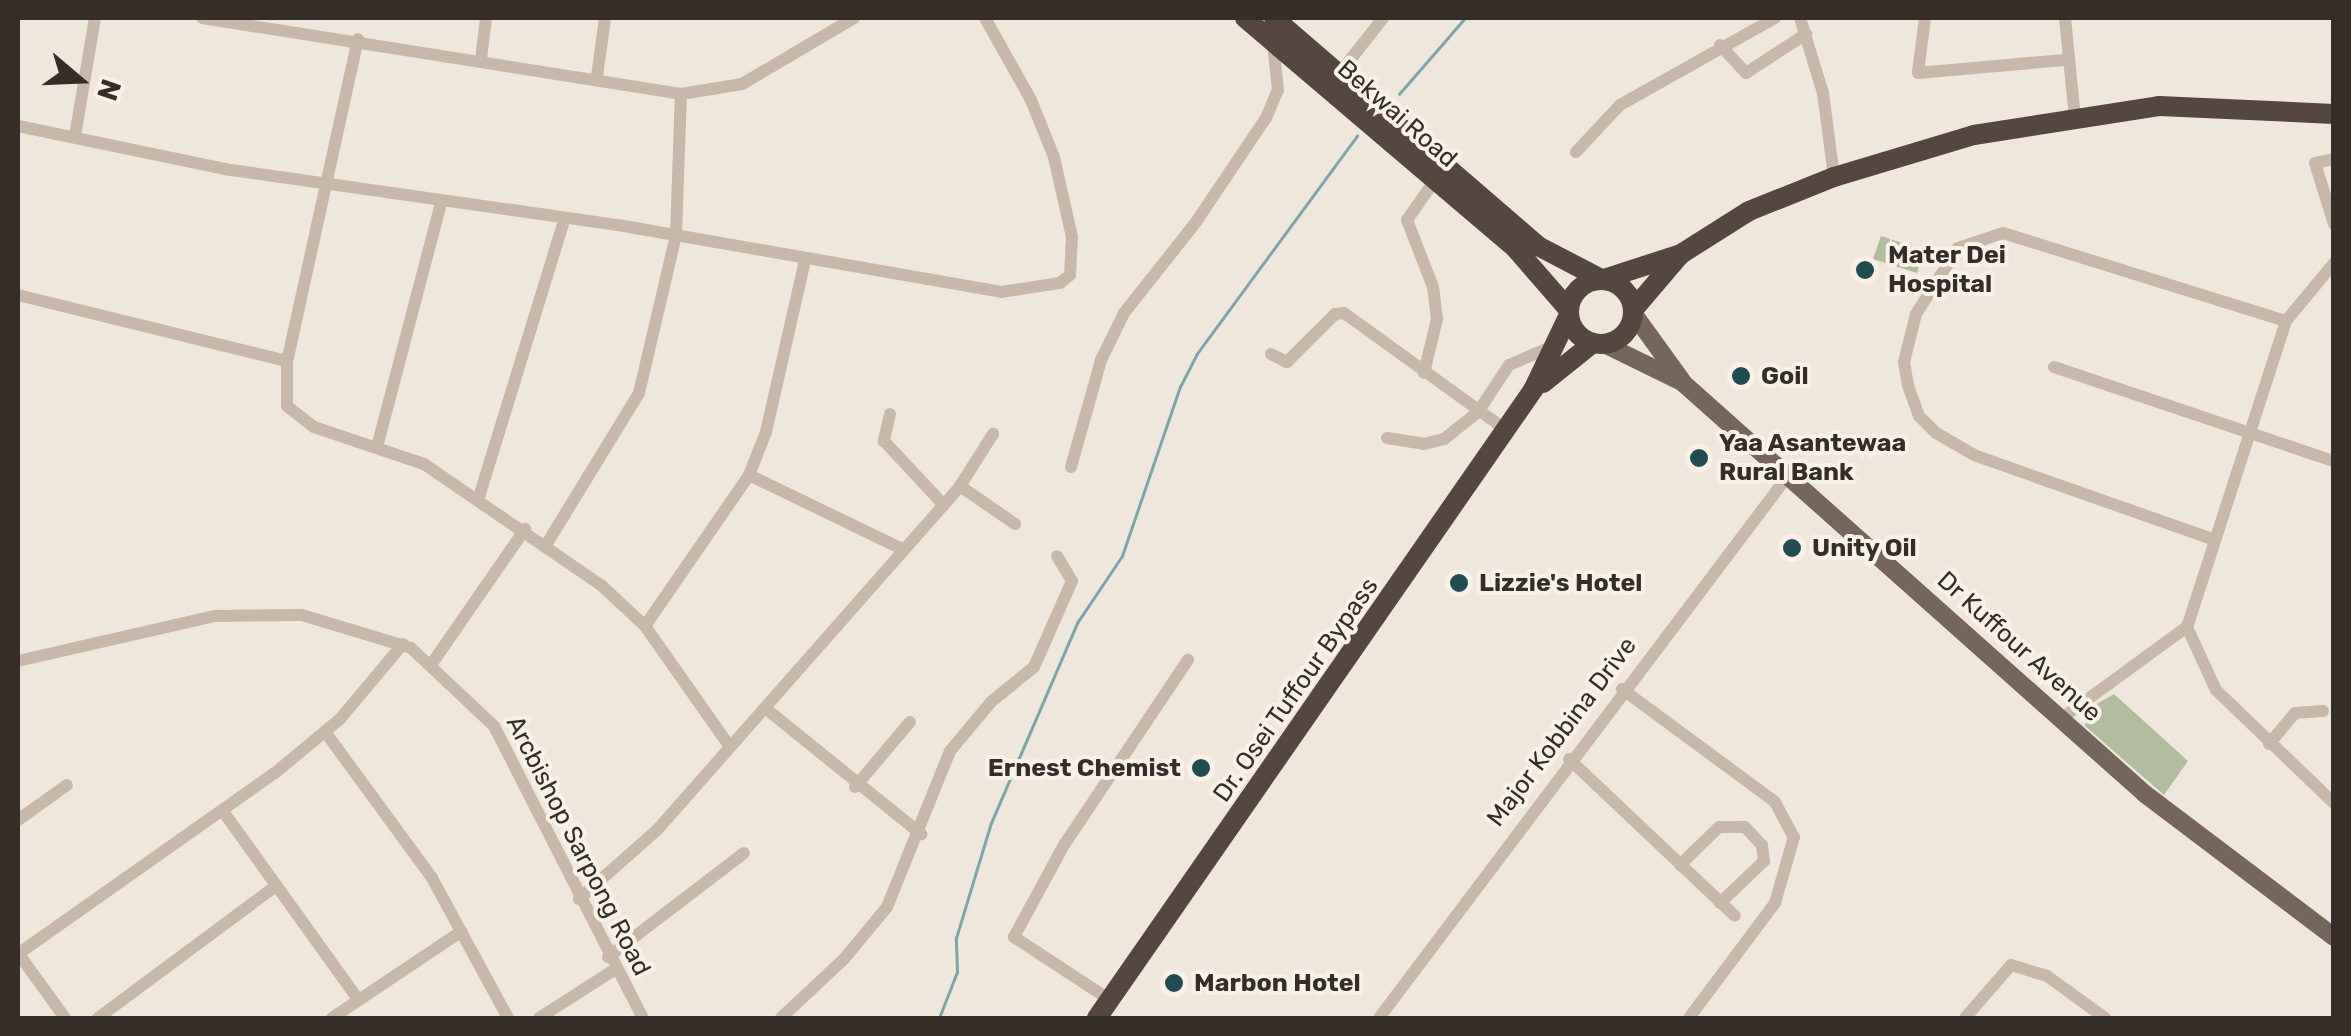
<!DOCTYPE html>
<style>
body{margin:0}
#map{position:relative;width:2351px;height:1036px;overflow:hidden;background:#f0e7dc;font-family:Rubik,sans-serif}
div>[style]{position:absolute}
.green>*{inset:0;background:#b1bd9d}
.stream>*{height:2.5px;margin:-1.25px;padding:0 1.25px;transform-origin:1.25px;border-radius:1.25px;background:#7da6aa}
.minor>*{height:12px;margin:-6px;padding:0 6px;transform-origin:6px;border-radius:6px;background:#c7b8a9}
.major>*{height:18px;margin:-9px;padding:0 9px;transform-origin:9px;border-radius:9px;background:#75655a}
.highway>*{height:20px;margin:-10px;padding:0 10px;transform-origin:10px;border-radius:10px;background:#554740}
.highway>.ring{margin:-10px;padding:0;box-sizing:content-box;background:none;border:20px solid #554740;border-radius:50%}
.dots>*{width:28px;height:28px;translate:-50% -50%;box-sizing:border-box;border:5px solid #f8f1e8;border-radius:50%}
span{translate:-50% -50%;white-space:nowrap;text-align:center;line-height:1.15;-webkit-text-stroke:8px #f8f1e8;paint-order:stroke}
.street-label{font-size:25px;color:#342d28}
.poi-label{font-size:25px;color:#342d28;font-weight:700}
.left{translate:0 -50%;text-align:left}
.right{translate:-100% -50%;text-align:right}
.frame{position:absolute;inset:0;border:20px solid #342d28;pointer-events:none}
.north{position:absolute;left:30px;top:30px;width:100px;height:100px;-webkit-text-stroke:8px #f8f1e8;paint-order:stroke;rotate:109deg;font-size:28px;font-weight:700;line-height:40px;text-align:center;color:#342d28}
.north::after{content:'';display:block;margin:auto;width:35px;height:45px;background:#342d28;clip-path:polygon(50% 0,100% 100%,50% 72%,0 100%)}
</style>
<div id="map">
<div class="green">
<i style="clip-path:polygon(1881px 236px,1924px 250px,1917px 273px,1873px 259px)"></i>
<i style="clip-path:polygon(2114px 694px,2188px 761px,2164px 795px,2085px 726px,2088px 709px)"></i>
</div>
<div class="stream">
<i style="left:1399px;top:94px;width:101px;rotate:-49deg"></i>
<i style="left:939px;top:1018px;width:49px;rotate:-68.6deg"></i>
<i style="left:957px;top:972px;width:34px;rotate:-92deg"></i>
<i style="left:956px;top:938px;width:120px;rotate:-73.1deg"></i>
<i style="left:991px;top:823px;width:218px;rotate:-66.7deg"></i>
<i style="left:1077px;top:623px;width:81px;rotate:-56.1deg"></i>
<i style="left:1122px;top:556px;width:179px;rotate:-71.1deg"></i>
<i style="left:1180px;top:387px;width:36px;rotate:-63deg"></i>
<i style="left:1196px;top:355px;width:272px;rotate:-53.7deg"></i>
</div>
<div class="minor">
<i style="left:202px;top:18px;width:485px;rotate:9deg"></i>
<i style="left:681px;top:94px;width:62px;rotate:-9.3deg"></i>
<i style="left:742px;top:84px;width:130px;rotate:-30.5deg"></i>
<i style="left:1800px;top:18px;width:78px;rotate:73deg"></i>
<i style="left:1823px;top:93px;width:85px;rotate:82.5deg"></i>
<i style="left:1925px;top:18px;width:55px;rotate:97.3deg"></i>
<i style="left:1918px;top:73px;width:147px;rotate:-5.1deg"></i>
<i style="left:2065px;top:18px;width:100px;rotate:84.3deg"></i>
<i style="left:358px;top:39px;width:330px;rotate:102.4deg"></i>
<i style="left:287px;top:361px;width:45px;rotate:90deg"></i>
<i style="left:287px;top:406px;width:34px;rotate:38deg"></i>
<i style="left:314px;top:427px;width:116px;rotate:18.6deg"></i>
<i style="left:424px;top:464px;width:214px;rotate:34.4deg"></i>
<i style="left:601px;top:585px;width:60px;rotate:43deg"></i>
<i style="left:645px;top:626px;width:148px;rotate:54.9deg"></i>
<i style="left:1720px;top:45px;width:38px;rotate:47deg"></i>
<i style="left:1746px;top:73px;width:72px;rotate:-33deg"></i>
<i style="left:481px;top:59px;width:41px;rotate:-83deg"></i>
<i style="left:1339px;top:74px;width:71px;rotate:-51.8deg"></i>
<i style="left:597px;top:76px;width:59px;rotate:-82.1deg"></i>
<i style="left:18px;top:126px;width:217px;rotate:11.7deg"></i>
<i style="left:231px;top:170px;width:391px;rotate:8.1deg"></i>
<i style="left:618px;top:225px;width:389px;rotate:9.9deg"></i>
<i style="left:1001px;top:292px;width:60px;rotate:-8.7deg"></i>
<i style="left:1060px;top:283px;width:13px;rotate:-39deg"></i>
<i style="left:1070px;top:275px;width:38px;rotate:-87deg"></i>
<i style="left:1072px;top:237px;width:82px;rotate:-102.7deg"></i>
<i style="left:1054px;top:157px;width:61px;rotate:-112deg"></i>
<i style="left:1031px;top:100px;width:94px;rotate:-119.3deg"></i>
<i style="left:75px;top:136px;width:120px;rotate:-80.4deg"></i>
<i style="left:1576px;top:152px;width:64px;rotate:-46.9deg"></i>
<i style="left:1620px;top:105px;width:178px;rotate:-29.3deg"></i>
<i style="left:2334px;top:159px;width:19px;rotate:168deg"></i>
<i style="left:2315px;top:163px;width:64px;rotate:72.7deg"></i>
<i style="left:2334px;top:263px;width:75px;rotate:129.6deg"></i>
<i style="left:2286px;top:321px;width:322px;rotate:107.9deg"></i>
<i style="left:2187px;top:627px;width:69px;rotate:65.3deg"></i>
<i style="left:2216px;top:690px;width:163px;rotate:43.8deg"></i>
<i style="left:18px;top:295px;width:277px;rotate:13.8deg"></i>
<i style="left:1271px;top:354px;width:18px;rotate:27deg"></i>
<i style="left:1287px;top:362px;width:68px;rotate:-45deg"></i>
<i style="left:1335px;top:314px;width:9px;rotate:-6deg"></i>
<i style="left:1344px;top:313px;width:200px;rotate:35.8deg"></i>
<i style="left:2054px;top:367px;width:295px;rotate:18.6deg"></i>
<i style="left:1424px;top:373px;width:56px;rotate:-76.5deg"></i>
<i style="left:1437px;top:319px;width:32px;rotate:-97deg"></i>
<i style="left:1433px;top:287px;width:72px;rotate:-111.2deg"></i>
<i style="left:1407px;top:220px;width:49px;rotate:-55deg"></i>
<i style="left:890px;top:414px;width:28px;rotate:103deg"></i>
<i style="left:884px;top:441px;width:86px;rotate:46.9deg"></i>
<i style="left:1387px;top:438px;width:37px;rotate:9deg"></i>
<i style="left:1424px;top:444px;width:21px;rotate:-14deg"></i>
<i style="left:1444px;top:439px;width:43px;rotate:-38.5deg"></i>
<i style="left:1478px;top:412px;width:56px;rotate:-56.6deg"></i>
<i style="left:1509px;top:365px;width:46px;rotate:-23.2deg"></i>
<i style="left:377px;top:447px;width:255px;rotate:-75.3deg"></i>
<i style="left:1071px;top:467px;width:111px;rotate:-74.3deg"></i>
<i style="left:1101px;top:360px;width:52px;rotate:-63.9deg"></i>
<i style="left:1124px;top:313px;width:116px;rotate:-51.6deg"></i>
<i style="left:1196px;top:222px;width:125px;rotate:-56.1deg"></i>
<i style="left:1266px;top:118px;width:30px;rotate:-67deg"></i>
<i style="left:1278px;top:90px;width:47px;rotate:-96.1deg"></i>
<i style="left:749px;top:475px;width:170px;rotate:25.8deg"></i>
<i style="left:960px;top:486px;width:67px;rotate:34.6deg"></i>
<i style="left:479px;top:497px;width:292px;rotate:-72.9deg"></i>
<i style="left:2215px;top:540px;width:253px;rotate:-160.6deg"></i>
<i style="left:1976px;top:456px;width:46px;rotate:-150.1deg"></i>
<i style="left:1936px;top:433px;width:24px;rotate:-135deg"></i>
<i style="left:1919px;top:416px;width:33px;rotate:-110deg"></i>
<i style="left:1908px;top:385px;width:23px;rotate:-100deg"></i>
<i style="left:1904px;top:362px;width:49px;rotate:-76deg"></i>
<i style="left:1916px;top:314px;width:78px;rotate:-57.5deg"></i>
<i style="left:1958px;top:248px;width:47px;rotate:-18.4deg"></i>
<i style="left:2003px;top:233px;width:296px;rotate:17.3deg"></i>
<i style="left:546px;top:545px;width:178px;rotate:-58.5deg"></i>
<i style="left:639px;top:393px;width:162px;rotate:-76.8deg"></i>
<i style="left:676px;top:235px;width:141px;rotate:-88deg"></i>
<i style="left:645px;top:626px;width:183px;rotate:-55.4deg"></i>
<i style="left:749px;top:475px;width:46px;rotate:-68.4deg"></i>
<i style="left:766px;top:432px;width:175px;rotate:-77.2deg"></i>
<i style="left:18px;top:661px;width:202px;rotate:-12.9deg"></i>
<i style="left:215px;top:616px;width:87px;rotate:-0.7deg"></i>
<i style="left:302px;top:615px;width:114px;rotate:16.8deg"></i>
<i style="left:411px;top:648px;width:114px;rotate:43.2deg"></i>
<i style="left:494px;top:726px;width:328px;rotate:63deg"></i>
<i style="left:433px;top:662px;width:162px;rotate:-55.3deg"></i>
<i style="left:1622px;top:689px;width:190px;rotate:36.4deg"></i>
<i style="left:1775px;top:802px;width:40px;rotate:62deg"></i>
<i style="left:1794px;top:837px;width:69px;rotate:106.1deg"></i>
<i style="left:1775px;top:903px;width:144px;rotate:126.8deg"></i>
<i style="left:765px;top:708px;width:201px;rotate:38.9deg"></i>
<i style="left:2062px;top:718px;width:155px;rotate:-36.1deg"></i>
<i style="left:326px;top:733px;width:180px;rotate:53.8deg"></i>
<i style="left:432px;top:878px;width:159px;rotate:61.5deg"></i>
<i style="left:2269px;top:744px;width:40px;rotate:-50deg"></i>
<i style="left:2295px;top:713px;width:28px;rotate:-4deg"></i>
<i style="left:1569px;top:759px;width:228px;rotate:43.4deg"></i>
<i style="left:855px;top:787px;width:85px;rotate:-49.8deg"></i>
<i style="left:225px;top:814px;width:228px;rotate:54.3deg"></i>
<i style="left:18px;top:820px;width:60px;rotate:-35.5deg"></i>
<i style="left:1680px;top:865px;width:54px;rotate:-44.3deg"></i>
<i style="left:1719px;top:827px;width:26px"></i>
<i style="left:1745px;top:827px;width:25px;rotate:47deg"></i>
<i style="left:1762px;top:845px;width:16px;rotate:83deg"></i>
<i style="left:1764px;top:861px;width:61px;rotate:136.3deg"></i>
<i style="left:579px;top:899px;width:106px;rotate:-41.5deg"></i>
<i style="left:658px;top:829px;width:457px;rotate:-48.6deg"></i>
<i style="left:960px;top:486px;width:62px;rotate:-57.6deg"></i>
<i style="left:18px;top:953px;width:80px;rotate:54.1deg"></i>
<i style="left:18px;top:954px;width:314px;rotate:-35.2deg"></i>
<i style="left:275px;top:773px;width:85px;rotate:-39.7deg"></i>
<i style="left:340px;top:719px;width:98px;rotate:-50deg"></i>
<i style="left:608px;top:957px;width:171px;rotate:-37.4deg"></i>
<i style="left:1110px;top:1000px;width:115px;rotate:-146.7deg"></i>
<i style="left:1014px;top:937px;width:105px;rotate:-61.5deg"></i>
<i style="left:1064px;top:845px;width:223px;rotate:-56.2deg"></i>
<i style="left:98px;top:1018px;width:222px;rotate:-36.6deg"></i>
<i style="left:332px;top:1018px;width:156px;rotate:-33.8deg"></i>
<i style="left:539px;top:1018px;width:89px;rotate:-32.6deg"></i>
<i style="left:781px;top:1018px;width:86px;rotate:-43.1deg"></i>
<i style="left:844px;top:959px;width:67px;rotate:-50.4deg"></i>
<i style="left:887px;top:907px;width:168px;rotate:-68deg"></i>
<i style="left:950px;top:751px;width:65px;rotate:-50deg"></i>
<i style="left:992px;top:701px;width:54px;rotate:-39deg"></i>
<i style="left:1034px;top:667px;width:94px;rotate:-66.2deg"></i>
<i style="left:1072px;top:581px;width:29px;rotate:-121deg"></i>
<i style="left:1379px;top:1018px;width:678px;rotate:-52.98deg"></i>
<i style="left:1965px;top:1018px;width:70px;rotate:-49deg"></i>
<i style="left:2011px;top:965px;width:38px;rotate:17deg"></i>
<i style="left:2047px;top:976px;width:72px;rotate:35.9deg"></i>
</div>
<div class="major">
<i style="left:1633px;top:313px;width:84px;rotate:54.2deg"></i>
<i style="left:1604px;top:344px;width:87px;rotate:26deg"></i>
<i style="left:1682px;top:382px;width:620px;rotate:41.66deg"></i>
<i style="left:2145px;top:794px;width:237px;rotate:37.1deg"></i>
</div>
<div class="highway">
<i style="left:1245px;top:18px;width:356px;rotate:40.4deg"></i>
<i style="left:1516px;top:249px;width:81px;rotate:49deg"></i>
<i style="left:1274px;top:18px;width:349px;rotate:40.8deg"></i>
<i style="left:1538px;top:246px;width:71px;rotate:27.6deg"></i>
<i style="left:1604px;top:279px;width:81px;rotate:-18deg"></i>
<i style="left:1681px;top:254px;width:80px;rotate:-32.3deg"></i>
<i style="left:1749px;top:211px;width:92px;rotate:-21.8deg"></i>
<i style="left:1834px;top:177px;width:146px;rotate:-16.7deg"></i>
<i style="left:1974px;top:135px;width:187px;rotate:-8.9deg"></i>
<i style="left:2159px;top:106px;width:175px;rotate:2.6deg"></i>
<i class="ring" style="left:1569px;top:280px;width:44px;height:44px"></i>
<i style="left:1633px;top:310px;width:71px;rotate:-49.6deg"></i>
<i style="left:1543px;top:383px;width:64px;rotate:-38.7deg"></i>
<i style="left:1097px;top:1018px;width:765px;rotate:-55.23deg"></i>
<i style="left:1533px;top:390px;width:83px;rotate:-64.4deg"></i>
</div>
<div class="dots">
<i style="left:1865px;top:270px;background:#214d52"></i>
<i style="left:1741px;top:376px;background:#214d52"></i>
<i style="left:1699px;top:458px;background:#214d52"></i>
<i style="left:1792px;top:548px;background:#214d52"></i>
<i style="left:1459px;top:583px;background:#214d52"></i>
<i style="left:1201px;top:768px;background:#214d52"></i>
<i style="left:1174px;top:983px;background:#214d52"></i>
</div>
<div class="street-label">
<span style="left:1397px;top:114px;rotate:41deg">Bekwai Road</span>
<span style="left:2019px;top:647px;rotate:42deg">Dr Kuffour Avenue</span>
<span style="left:1296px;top:690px;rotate:-55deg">Dr. Osei Tuffour Bypass</span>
<span style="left:1562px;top:732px;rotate:-53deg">Major Kobbina Drive</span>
<span style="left:578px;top:846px;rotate:63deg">Arcbishop Sarpong Road</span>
</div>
<div class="poi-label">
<span class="left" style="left:1888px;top:270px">Mater Dei<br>Hospital</span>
<span class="left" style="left:1761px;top:376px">Goil</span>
<span class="left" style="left:1719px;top:458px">Yaa Asantewaa<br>Rural Bank</span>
<span class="left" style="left:1812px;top:548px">Unity Oil</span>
<span class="left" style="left:1479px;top:583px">Lizzie's Hotel</span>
<span class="right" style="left:1181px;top:768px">Ernest Chemist</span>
<span class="left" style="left:1194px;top:983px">Marbon Hotel</span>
</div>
<div class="frame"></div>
<div class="north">N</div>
</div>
